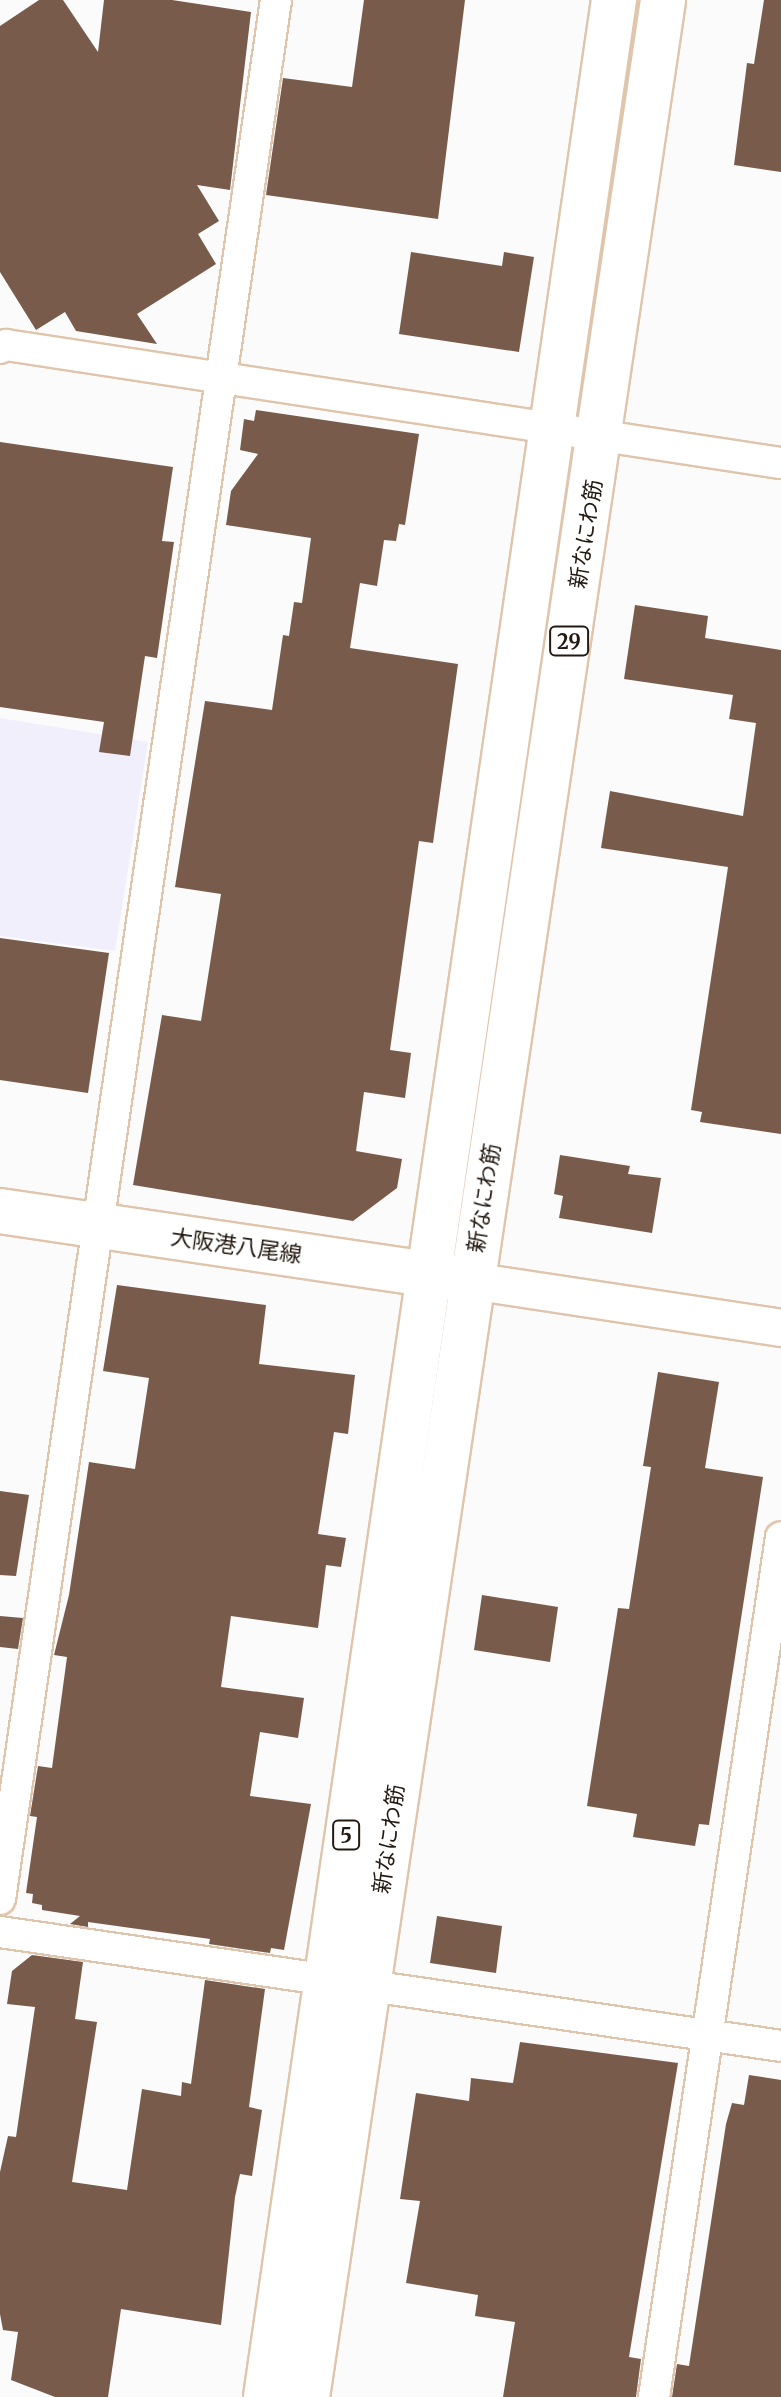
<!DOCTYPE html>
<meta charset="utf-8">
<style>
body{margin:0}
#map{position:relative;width:781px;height:2397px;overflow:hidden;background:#fbfbfb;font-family:Merriweather,"Noto Sans JP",serif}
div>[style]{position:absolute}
.education>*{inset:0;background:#f1effc}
.building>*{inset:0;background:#785b4a}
.roads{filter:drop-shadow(2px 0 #dfc5ab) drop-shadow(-2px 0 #dfc5ab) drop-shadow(0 2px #dfc5ab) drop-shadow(0 -2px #dfc5ab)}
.minor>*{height:30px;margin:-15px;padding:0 15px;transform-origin:15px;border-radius:15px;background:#fff}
.tertiary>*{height:36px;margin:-18px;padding:0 18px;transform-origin:18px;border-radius:18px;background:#fff}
.primary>*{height:44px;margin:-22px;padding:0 22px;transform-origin:22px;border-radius:22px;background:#fff}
span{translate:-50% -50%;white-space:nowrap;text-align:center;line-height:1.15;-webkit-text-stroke:8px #fff;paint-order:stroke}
.shield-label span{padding:2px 6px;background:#fff;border:2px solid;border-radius:6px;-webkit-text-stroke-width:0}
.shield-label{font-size:20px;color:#231910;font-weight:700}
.street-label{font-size:22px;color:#231910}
</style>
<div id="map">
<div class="education">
<i style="clip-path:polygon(0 718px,148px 742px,115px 951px,0 936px)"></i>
</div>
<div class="building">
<i style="clip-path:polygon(39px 0,63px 0,98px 52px,104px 0,172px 0,251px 12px,230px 190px,197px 185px,219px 221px,198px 234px,216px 264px,137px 314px,157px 344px,76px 331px,65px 312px,36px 330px,0 272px,0 26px)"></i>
<i style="clip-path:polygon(364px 0,465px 0,438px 219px,266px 195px,283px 78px,352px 87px)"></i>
<i style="clip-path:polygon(764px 0,781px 0,781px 172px,734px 165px,747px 63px,754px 64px)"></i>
<i style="clip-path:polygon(411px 252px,502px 266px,504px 252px,534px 257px,519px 352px,399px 334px)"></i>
<i style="clip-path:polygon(256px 410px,419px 434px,405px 525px,399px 524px,396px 541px,384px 540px,377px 586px,360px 583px,350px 648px,458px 664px,433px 843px,419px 841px,390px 1050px,411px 1053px,405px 1098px,364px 1092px,356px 1151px,402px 1159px,397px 1188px,353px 1221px,133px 1185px,162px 1015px,201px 1021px,221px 894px,175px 887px,205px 701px,272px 710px,283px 635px,289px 636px,294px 602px,302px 603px,311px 538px,226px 525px,231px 491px,258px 454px,240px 450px,244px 419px,254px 421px)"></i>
<i style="clip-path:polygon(0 442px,173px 467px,162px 541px,174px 542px,157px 658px,145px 656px,130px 756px,99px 752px,104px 722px,0 707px)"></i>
<i style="clip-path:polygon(635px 605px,708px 616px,705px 638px,781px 650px,781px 1134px,700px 1122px,702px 1112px,691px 1110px,728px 867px,601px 848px,610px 791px,743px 816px,756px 723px,729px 719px,733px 695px,624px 679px)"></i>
<i style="clip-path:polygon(0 938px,109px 953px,88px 1093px,0 1080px)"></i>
<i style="clip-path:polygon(560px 1155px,630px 1166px,628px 1174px,661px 1178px,652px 1233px,559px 1218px,563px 1196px,554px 1194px)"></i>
<i style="clip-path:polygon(117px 1285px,266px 1305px,259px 1364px,355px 1375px,348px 1434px,334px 1432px,318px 1534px,346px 1538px,341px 1567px,326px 1565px,318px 1628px,231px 1616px,221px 1687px,304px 1698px,298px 1738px,260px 1732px,250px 1796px,311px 1804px,284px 1950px,271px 1948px,270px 1953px,209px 1944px,210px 1939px,88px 1922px,88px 1927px,70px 1924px,80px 1916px,42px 1910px,42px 1905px,32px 1903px,33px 1894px,26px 1893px,37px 1817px,30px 1816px,38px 1766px,52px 1768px,67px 1657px,54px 1655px,69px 1595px,89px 1462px,135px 1469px,149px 1378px,103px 1371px)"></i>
<i style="clip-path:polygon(658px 1372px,719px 1382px,705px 1468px,763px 1477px,709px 1825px,699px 1824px,695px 1846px,633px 1837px,637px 1814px,587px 1806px,618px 1608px,629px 1609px,651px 1467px,643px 1466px)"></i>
<i style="clip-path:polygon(0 1491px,29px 1495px,16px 1576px,0 1575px)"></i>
<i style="clip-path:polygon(482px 1595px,558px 1607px,550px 1662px,474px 1650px)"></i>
<i style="clip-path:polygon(0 1616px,23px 1618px,18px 1649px,0 1647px)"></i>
<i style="clip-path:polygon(437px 1916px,502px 1926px,496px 1973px,430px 1963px)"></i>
<i style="clip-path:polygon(32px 1955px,83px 1962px,75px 2019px,97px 2022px,72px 2182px,127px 2190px,142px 2089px,181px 2096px,182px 2082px,191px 2084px,205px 1980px,265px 1989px,249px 2107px,262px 2110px,252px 2176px,240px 2174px,235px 2197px,221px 2325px,121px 2309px,108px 2397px,55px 2397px,11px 2380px,18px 2332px,3px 2330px,0 2314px,0 2172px,8px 2136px,16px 2137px,35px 2007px,7px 2004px,12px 1971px)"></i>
<i style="clip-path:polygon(520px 2042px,678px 2063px,629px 2357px,641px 2359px,636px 2397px,503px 2397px,515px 2322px,475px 2316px,478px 2295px,406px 2283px,420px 2201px,400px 2199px,416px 2093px,469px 2101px,471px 2078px,513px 2083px)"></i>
<i style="clip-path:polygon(749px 2075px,781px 2080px,781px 2397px,672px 2397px,677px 2364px,689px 2366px,726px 2124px,732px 2103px,744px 2105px)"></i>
</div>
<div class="roads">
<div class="minor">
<i style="left:0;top:348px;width:7px;rotate:-27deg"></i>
<i style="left:6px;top:345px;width:784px;rotate:8.66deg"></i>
<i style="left:0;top:1899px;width:1919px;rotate:-81.73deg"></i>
<i style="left:0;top:1932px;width:789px;rotate:8.3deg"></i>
<i style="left:654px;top:2397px;width:869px;rotate:-81.6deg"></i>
</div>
<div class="tertiary">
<i style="left:471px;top:1281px;width:314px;rotate:8.6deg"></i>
</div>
<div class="primary">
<i style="left:0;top:1211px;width:458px;rotate:8.4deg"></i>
<i style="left:266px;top:2397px;width:2422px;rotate:-81.74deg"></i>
<i style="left:307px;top:2397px;width:2423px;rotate:-81.55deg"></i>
</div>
</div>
<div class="shield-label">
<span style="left:569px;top:641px">29</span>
<span style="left:346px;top:1835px">5</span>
</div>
<div class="street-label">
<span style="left:586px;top:534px;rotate:-81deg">新なにわ筋</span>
<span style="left:484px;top:1198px;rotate:-81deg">新なにわ筋</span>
<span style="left:236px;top:1246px;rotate:8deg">大阪港八尾線</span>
<span style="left:389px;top:1839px;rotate:-82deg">新なにわ筋</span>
</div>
</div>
